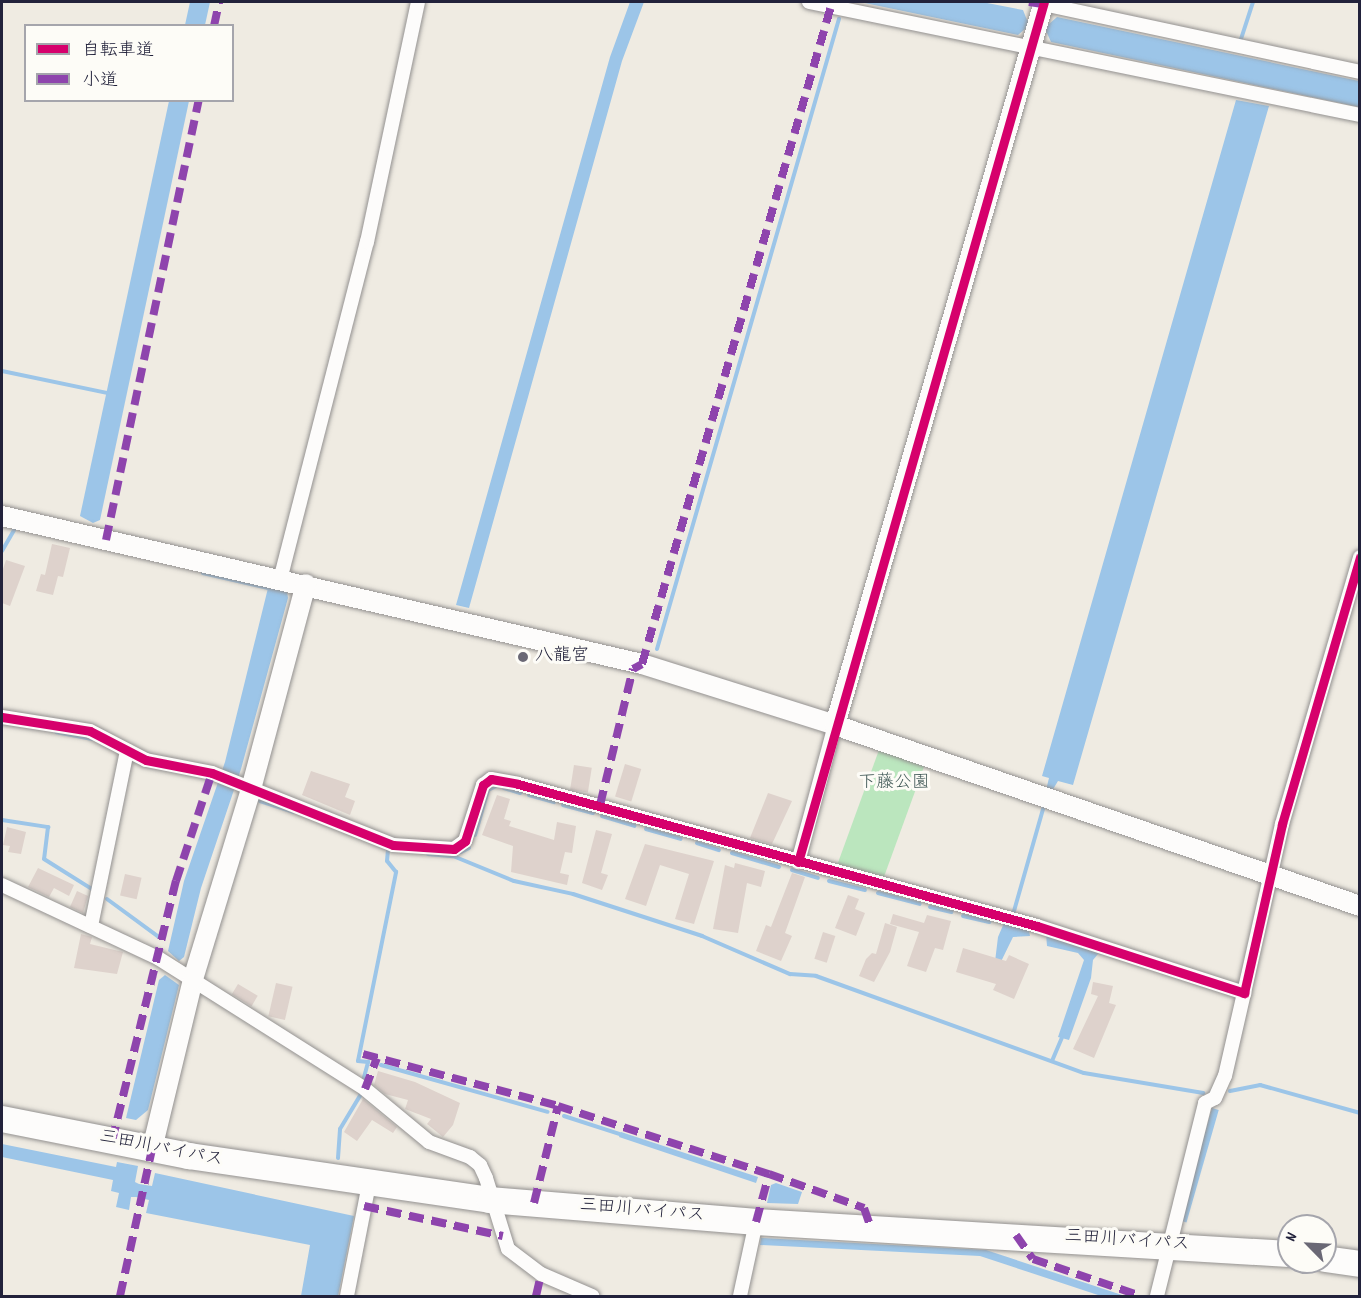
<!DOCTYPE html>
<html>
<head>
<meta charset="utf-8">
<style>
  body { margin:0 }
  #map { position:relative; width:1361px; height:1298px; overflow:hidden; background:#efebe2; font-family:Dekko,"Klee One",sans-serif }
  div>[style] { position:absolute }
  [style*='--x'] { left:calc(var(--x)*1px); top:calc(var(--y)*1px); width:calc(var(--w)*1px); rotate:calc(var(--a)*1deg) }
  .green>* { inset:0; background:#bbe6be; transform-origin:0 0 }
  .water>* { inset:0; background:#9cc5e8; transform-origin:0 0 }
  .stream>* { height:4px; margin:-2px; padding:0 2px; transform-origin:2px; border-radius:2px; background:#9cc5e8 }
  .building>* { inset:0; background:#ded2cc; transform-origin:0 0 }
  .roads { filter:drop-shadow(0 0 2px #939190) drop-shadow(0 0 2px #939190) }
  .street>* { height:14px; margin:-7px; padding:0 7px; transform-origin:7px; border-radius:7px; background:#fdfcfb }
  .secondary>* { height:20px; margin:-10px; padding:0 10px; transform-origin:10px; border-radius:10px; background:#fdfcfb }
  .highway>* { height:26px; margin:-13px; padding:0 13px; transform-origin:13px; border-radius:13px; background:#fdfcfb }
  .quiet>* { height:8px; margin-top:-4px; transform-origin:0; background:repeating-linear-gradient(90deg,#8e44ad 0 15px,transparent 0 23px) }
  .cycleway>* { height:9px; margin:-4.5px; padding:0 4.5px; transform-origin:4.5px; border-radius:4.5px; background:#d6006c }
  .dots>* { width:16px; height:16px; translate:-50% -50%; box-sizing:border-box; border:3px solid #fdfcf7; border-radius:50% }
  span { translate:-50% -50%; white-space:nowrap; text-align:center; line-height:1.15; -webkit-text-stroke:6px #fdfcf7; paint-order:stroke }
  .poi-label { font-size:18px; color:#22223b }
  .left { translate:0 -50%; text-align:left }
  .park-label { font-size:18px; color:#435b59 }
  .street-label { font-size:18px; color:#22223b }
  .frame { position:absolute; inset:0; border:3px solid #22223b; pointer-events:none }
  .legend { position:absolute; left:24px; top:24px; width:210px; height:78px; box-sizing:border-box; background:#fdfcf7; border:2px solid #a5a5ac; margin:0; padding:8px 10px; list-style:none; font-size:18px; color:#22223b }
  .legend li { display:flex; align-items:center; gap:12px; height:30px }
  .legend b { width:30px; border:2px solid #a5a5ac }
  .north { position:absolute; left:1277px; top:1214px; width:60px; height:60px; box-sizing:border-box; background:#fdfcf7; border:2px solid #a5a5ac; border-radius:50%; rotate:294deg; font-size:16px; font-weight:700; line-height:24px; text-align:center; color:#22223b }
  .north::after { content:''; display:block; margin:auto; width:21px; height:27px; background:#6a6875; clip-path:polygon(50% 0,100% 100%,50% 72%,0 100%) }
</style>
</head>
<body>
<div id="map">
  <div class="green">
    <div style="left:879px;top:750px;width:48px;height:125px;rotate:20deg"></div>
  </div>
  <div class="water">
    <div style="clip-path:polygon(190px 2px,210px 2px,205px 25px,185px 25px)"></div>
    <div style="clip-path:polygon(630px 2px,644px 2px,622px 61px,469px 608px,456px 605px,610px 57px)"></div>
    <div style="clip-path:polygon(860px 2px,982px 2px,1023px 10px,1027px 20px,1049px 24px,1057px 17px,1359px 81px,1359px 107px,1051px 42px,1047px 33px,1025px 29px,1018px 35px)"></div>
    <div style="clip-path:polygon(1236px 100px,1269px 106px,1073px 785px,1058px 781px,1052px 791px,1046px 790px,1049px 778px,1042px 776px)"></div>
    <div style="clip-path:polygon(169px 101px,189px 101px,100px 520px,93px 523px,80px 516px)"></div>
    <div style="clip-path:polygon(268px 588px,287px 591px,288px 598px,241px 769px,201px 888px,184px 957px,179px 961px,168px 951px,184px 881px,225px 762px)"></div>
    <div style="clip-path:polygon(1004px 923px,1029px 931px,1030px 936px,1013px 937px,993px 978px,998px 937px)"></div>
    <div style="clip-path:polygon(1046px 934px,1113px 956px,1098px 954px,1093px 960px,1091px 978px,1069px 1040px,1058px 1037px,1084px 960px,1078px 953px,1047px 946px)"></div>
    <div style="clip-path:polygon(165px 975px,179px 985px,148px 1110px,136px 1120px,126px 1118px,159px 980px)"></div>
    <div style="left:1212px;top:1108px;width:7px;height:117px;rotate:16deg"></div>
    <div style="clip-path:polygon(621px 1132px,758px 1177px,756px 1183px,619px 1137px)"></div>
    <div style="clip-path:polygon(2px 1144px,116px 1167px,117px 1162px,138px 1166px,135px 1182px,139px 1184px,152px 1186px,155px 1173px,354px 1216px,338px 1296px,301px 1296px,310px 1245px,146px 1213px,149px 1200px,136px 1197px,131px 1197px,129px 1210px,116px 1207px,119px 1193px,111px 1191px,113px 1180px,2px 1157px)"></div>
    <div style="clip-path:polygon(776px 1183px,802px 1192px,798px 1204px,767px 1203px,771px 1185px)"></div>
    <div style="clip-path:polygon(761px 1238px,986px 1250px,1125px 1296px,1101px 1296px,980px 1256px,760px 1245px)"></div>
  </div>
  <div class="stream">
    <div style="--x:1241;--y:39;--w:39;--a:-72"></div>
    <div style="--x:2;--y:371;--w:107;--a:11.8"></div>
    <div style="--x:2;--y:551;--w:28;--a:-60"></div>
    <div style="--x:203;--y:573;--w:67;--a:13"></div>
    <div style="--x:657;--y:649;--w:656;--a:-73.89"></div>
    <div style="--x:56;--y:732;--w:37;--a:11"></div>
    <div style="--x:504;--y:788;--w:17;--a:17"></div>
    <div style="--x:529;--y:795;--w:26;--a:16"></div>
    <div style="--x:260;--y:801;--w:35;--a:18"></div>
    <div style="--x:563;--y:805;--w:31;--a:15"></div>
    <div style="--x:602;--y:816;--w:34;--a:17"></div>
    <div style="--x:2;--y:820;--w:47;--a:8.7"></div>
    <div style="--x:48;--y:827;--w:32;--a:97"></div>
    <div style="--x:44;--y:859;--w:60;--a:32.1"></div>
    <div style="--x:646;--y:829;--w:36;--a:16"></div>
    <div style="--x:475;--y:835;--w:47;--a:-73.9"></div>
    <div style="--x:488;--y:790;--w:9;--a:-27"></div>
    <div style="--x:697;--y:843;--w:23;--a:18"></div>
    <div style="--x:461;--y:852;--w:9;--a:-27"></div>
    <div style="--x:732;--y:853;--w:49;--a:16.6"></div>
    <div style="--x:428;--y:854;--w:25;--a:5"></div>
    <div style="--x:453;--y:856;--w:66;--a:22.3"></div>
    <div style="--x:514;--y:881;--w:60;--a:12.4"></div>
    <div style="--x:573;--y:894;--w:136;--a:18"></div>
    <div style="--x:702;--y:936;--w:96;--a:23.4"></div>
    <div style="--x:790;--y:974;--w:26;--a:4"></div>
    <div style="--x:816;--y:976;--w:285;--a:19.9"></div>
    <div style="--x:1084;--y:1073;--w:121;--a:9.5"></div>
    <div style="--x:792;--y:870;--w:27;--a:17"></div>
    <div style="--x:829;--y:881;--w:37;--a:14"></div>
    <div style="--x:878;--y:893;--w:43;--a:14.7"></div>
    <div style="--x:107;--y:899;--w:64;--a:36.2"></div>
    <div style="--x:930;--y:907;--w:22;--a:13"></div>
    <div style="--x:1014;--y:911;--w:106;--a:-74.1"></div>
    <div style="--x:963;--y:916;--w:27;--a:13"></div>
    <div style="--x:1052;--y:1061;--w:25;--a:-67"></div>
    <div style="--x:381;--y:1065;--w:173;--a:15.7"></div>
    <div style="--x:363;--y:1081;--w:20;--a:-75"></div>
    <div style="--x:368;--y:1062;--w:10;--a:-174"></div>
    <div style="--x:358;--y:1061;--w:193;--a:-78.6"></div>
    <div style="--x:396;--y:872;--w:14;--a:-129"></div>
    <div style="--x:387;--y:861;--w:11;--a:-85"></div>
    <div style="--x:1230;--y:1091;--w:31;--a:-11"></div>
    <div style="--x:1260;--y:1085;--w:104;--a:15.6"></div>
    <div style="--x:564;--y:1116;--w:62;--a:17.9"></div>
    <div style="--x:338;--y:1158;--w:29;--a:-86"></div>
    <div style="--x:340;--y:1129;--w:41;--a:-59"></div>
  </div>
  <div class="building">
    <div style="clip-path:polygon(52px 544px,70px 548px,63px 577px,58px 576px,53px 595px,36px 591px,41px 574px,45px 575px)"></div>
    <div style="clip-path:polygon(6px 560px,25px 566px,10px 606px,2px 603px,2px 572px)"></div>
    <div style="left:625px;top:764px;width:17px;height:34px;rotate:17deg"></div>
    <div style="left:574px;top:765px;width:18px;height:25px;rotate:9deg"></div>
    <div style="clip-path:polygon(311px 771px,350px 784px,345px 797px,355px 801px,350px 815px,302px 795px)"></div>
    <div style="clip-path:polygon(768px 793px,792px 801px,772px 844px,750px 838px)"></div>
    <div style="clip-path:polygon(497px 795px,510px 799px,504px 819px,511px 821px,509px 826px,554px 840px,557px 822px,576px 826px,572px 853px,565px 852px,560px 873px,569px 875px,567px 885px,511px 872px,513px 846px,482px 835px)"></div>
    <div style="clip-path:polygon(7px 827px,26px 832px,21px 854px,8px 852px,10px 846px,3px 845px)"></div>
    <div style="clip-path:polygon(596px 830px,612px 834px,601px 873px,608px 875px,602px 890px,582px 883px)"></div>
    <div style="clip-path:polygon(645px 844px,714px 861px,694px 924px,675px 919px,689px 874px,660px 865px,646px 906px,625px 899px)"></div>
    <div style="clip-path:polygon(735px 863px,765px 871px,761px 887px,747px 883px,738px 933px,713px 929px,725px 865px,734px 868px)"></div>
    <div style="clip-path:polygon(38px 868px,74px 885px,69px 896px,54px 888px,49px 897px,28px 887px)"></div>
    <div style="clip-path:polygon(792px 873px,805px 877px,785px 933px,792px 936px,781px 961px,756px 951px,766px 925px,771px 927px)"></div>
    <div style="left:125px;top:874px;width:17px;height:22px;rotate:13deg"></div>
    <div style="clip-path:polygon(77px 891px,88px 896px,83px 913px,70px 907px)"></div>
    <div style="clip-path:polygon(848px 895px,859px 899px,855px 909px,865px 913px,856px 936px,835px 928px)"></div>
    <div style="clip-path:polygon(893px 914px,924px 923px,927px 915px,951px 921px,943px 950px,935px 948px,926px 972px,907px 966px,919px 932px,890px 924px)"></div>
    <div style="clip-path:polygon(885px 923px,897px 927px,890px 952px,874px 982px,859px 976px,866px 959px,872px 953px,876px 954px)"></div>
    <div style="left:823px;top:932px;width:13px;height:28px;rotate:18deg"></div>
    <div style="clip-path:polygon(81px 934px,92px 937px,90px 944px,123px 952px,117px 974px,74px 968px)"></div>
    <div style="clip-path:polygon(963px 948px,1006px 961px,1009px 955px,1029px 964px,1014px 999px,993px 990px,996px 984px,956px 972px)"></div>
    <div style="clip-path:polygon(1093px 982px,1113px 986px,1109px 1003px,1116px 1005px,1094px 1058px,1073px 1049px,1098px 996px,1091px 994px)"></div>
    <div style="left:276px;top:983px;width:17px;height:34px;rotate:13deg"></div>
    <div style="left:238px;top:984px;width:23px;height:12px;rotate:31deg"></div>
    <div style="clip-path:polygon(378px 1071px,415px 1082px,460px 1103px,453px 1125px,443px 1137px,427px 1124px,431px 1119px,405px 1109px,408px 1100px,385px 1094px,374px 1085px)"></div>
    <div style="clip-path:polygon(363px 1099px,397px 1127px,393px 1133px,372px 1120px,357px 1141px,344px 1132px)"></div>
  </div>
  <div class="roads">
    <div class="street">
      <div style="--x:809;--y:2;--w:562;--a:11.59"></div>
      <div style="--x:1043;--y:4;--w:324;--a:12.1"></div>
      <div style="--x:280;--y:580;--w:349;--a:-75.6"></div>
      <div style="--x:367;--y:242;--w:245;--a:-78"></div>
      <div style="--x:2;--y:717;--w:89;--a:9"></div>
      <div style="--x:90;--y:731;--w:63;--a:27.4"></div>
      <div style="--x:146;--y:760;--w:67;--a:11.1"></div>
      <div style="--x:212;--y:773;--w:195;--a:21.7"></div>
      <div style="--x:393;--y:845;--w:61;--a:3.8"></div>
      <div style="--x:454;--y:849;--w:14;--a:-36"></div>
      <div style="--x:465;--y:841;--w:59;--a:-72.2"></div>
      <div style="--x:483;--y:785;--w:10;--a:-37"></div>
      <div style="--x:491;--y:779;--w:27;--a:10"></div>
      <div style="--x:518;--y:784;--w:538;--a:15.3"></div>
      <div style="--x:1037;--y:926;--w:218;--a:17.9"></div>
      <div style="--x:1244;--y:993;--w:173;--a:-77.3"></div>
      <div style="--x:1282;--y:824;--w:278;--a:-73.7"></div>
      <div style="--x:798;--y:862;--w:142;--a:-74.9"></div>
      <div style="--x:2;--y:885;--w:172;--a:25.1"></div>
      <div style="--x:158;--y:958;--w:245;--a:32.3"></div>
      <div style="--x:365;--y:1089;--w:83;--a:39.6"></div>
      <div style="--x:429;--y:1142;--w:44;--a:20.1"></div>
      <div style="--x:470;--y:1157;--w:13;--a:39"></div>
      <div style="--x:480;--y:1165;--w:14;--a:65"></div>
      <div style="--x:486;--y:1178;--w:74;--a:72.8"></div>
      <div style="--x:508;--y:1249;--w:41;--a:37.1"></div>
      <div style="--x:541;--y:1274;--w:56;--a:23.3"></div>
      <div style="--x:91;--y:926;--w:179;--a:-78.4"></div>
      <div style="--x:347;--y:1296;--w:114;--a:-78.9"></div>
      <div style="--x:740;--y:1296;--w:76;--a:-77.8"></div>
      <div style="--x:1157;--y:1296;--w:199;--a:-76"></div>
      <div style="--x:1205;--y:1103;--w:11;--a:-27"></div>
      <div style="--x:1215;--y:1098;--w:24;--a:-66"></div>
      <div style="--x:1225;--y:1076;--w:85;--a:-77.1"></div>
    </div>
    <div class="secondary">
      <div style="--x:2;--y:516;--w:657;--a:13.02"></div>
      <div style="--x:642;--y:664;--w:202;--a:17.5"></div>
      <div style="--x:835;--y:725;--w:555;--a:19.02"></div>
      <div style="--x:835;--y:725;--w:753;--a:-73.88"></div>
      <div style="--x:152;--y:1149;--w:175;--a:-76.4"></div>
      <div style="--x:193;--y:979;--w:199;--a:-73"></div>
      <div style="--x:251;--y:789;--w:212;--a:-75"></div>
    </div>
    <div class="highway">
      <div style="--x:2;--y:1119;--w:191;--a:11.2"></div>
      <div style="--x:189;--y:1156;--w:304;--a:8.3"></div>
      <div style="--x:490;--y:1200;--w:267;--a:4.7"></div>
      <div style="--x:756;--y:1222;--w:534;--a:3.44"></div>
      <div style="--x:1325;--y:1259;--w:35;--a:8"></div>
    </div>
  </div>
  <div class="quiet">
    <div style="--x:1029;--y:2;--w:14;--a:8"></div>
    <div style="--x:214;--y:26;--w:25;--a:-78"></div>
    <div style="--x:106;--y:540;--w:450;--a:-78.1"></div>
    <div style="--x:600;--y:805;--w:140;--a:-76.4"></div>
    <div style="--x:633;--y:669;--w:10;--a:-29"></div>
    <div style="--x:642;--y:664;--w:685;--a:-73.97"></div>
    <div style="--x:363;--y:1054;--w:202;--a:14.9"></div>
    <div style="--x:558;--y:1106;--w:222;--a:17.9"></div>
    <div style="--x:769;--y:1174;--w:101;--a:19.7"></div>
    <div style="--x:864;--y:1208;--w:21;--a:71"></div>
    <div style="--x:365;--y:1089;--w:33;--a:-69"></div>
    <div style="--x:112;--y:1141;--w:268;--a:-76.2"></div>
    <div style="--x:176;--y:881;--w:114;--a:-71.6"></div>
    <div style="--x:534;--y:1203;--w:100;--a:-76.1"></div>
    <div style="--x:364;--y:1206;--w:142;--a:12.2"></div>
    <div style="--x:756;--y:1222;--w:50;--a:-74.8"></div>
    <div style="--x:1016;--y:1235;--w:29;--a:55"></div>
    <div style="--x:1033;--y:1259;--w:114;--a:18.9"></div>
    <div style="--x:120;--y:1296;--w:150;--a:-77.7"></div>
    <div style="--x:536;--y:1296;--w:23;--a:-77"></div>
  </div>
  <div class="cycleway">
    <div style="--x:2;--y:717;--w:89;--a:9"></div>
    <div style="--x:90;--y:731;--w:63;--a:27.4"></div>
    <div style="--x:146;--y:760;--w:67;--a:11.1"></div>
    <div style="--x:212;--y:773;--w:195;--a:21.7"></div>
    <div style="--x:393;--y:845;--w:61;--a:3.8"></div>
    <div style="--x:454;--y:849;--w:14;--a:-36"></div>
    <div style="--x:465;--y:841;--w:59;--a:-72.2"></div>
    <div style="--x:483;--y:785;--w:10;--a:-37"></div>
    <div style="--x:491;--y:779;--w:27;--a:10"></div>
    <div style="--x:518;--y:784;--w:538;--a:15.3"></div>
    <div style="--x:1037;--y:926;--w:218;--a:17.9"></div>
    <div style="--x:1244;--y:993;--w:173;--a:-77.3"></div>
    <div style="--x:1282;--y:824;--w:278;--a:-73.7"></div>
    <div style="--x:798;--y:862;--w:894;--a:-74.04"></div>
  </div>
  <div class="dots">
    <div style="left:523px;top:657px;background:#6a6875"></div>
  </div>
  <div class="poi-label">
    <span class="left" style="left:535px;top:657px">八龍宮</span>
  </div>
  <div class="park-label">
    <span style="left:894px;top:784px">下藤公園</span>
  </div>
  <div class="street-label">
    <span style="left:161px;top:1150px;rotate:11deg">三田川バイパス</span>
    <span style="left:642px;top:1212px;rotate:5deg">三田川バイパス</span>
    <span style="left:1127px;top:1242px;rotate:4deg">三田川バイパス</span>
  </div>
  <div class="frame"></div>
  <ul class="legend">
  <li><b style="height:8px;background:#d6006c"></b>自転車道</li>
  <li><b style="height:8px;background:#8e44ad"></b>小道</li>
  </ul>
  <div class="north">N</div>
</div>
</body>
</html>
